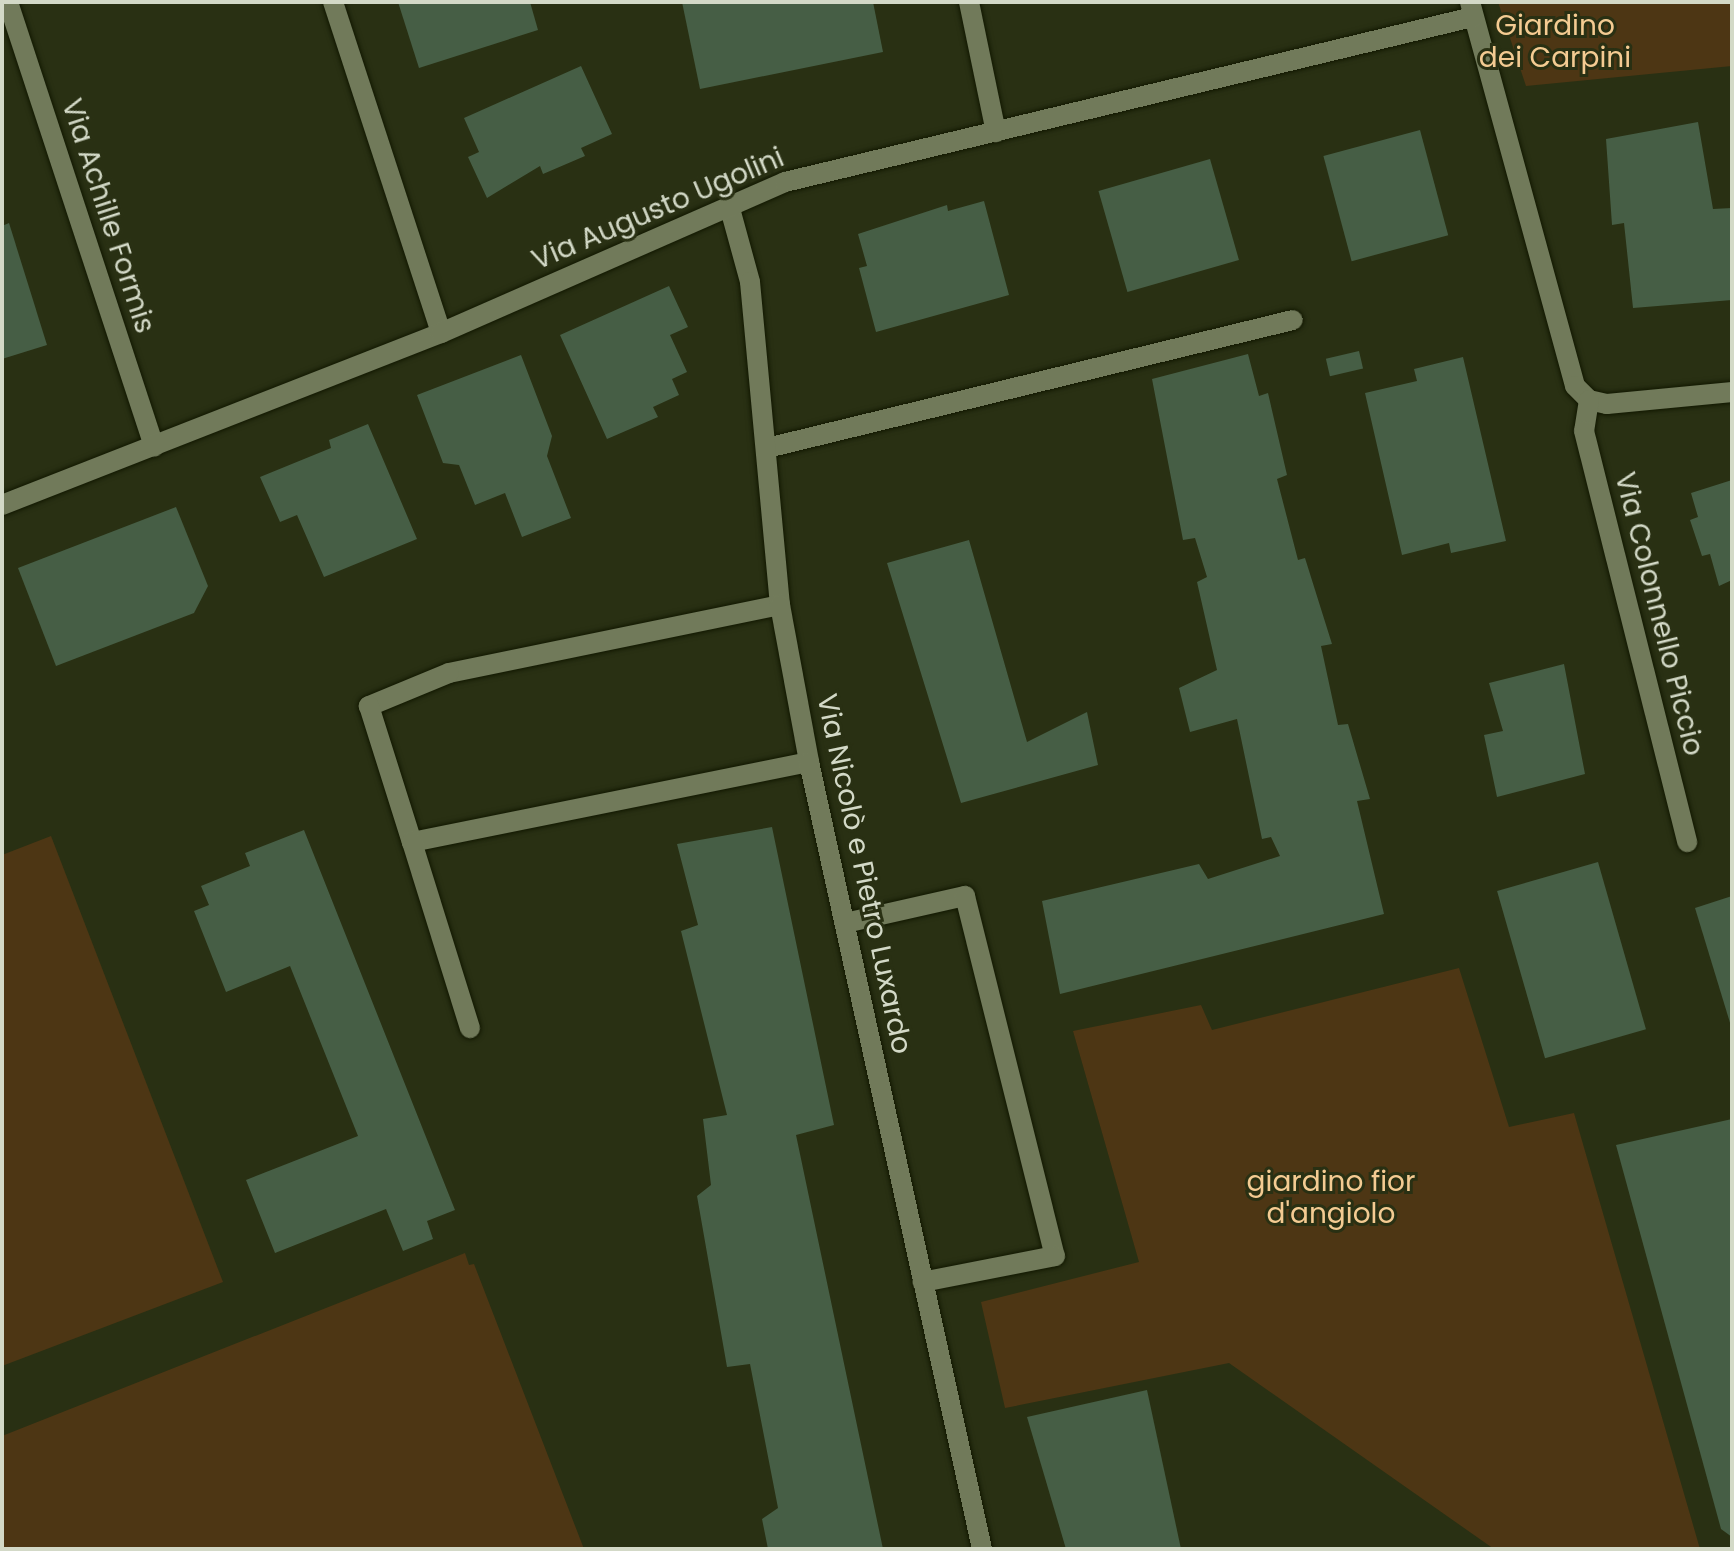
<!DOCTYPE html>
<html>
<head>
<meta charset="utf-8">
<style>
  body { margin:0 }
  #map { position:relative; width:1734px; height:1551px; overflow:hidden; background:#293013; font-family:Poppins,sans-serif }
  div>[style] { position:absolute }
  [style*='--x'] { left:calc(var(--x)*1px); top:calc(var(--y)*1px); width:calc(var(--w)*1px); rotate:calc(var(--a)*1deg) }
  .green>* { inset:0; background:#4d3614 }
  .building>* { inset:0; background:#465e45; transform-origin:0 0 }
  .roads { filter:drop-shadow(0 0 2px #121800) drop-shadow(0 0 2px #121800) }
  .lane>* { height:20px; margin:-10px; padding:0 10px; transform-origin:10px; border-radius:10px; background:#717a5a }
  .street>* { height:20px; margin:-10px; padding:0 10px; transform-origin:10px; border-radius:10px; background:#717a5a }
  span { translate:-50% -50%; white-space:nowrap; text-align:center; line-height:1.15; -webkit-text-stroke:6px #293013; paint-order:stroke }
  .park-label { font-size:28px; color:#f4cb92 }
  .street-label { font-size:28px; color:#d3d9c7 }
  .frame { position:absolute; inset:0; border:4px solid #d3d9c7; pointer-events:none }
</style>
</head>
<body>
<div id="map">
  <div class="green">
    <div style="clip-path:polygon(1498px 2px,1732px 2px,1732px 66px,1526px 86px)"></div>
    <div style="clip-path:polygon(51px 836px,223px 1282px,2px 1366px,2px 855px)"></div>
    <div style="clip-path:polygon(1459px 968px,1509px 1127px,1574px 1113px,1700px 1549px,1494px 1549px,1229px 1363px,1005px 1408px,981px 1302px,1139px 1262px,1073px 1031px,1201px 1005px,1212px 1030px)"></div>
    <div style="clip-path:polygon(465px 1253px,469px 1265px,474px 1264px,584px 1549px,2px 1549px,2px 1436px)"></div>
  </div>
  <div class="building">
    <div style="clip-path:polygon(398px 2px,530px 2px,538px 30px,419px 68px)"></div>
    <div style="clip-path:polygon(682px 2px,873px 2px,883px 52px,700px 89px)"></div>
    <div style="clip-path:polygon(581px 66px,612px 134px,581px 148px,585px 156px,543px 174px,540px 166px,487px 198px,468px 157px,479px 152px,464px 118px)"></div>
    <div style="clip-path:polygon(1698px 122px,1713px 209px,1732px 208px,1732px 300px,1633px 308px,1624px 223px,1612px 225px,1606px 139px)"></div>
    <div style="left:1420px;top:130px;width:109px;height:100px;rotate:75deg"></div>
    <div style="left:1210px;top:159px;width:105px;height:116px;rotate:74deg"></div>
    <div style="clip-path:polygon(984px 201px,1009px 295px,876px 332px,859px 268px,867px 266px,858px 234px,947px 205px,948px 211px)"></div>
    <div style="clip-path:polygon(9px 223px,47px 345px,2px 359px,2px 226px)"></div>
    <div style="clip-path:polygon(669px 286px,688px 327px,670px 335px,687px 372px,672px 379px,679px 395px,653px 407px,658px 417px,607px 439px,560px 335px)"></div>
    <div style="left:1359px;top:351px;width:18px;height:34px;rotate:77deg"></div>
    <div style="clip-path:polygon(1248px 354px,1259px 396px,1268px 393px,1287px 475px,1277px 479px,1298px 560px,1305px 558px,1332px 644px,1321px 646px,1338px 725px,1348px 724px,1370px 799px,1357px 801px,1384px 914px,1060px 994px,1042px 901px,1199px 864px,1208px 879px,1280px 856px,1271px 837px,1262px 839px,1237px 719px,1190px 732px,1179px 688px,1217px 670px,1197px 582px,1207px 577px,1195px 538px,1183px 540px,1152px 379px)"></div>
    <div style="clip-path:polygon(521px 355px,552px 436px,547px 456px,571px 518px,522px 537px,505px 493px,475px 505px,459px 465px,443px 463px,417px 395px)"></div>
    <div style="clip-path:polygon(1463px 357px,1506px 541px,1451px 553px,1449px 543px,1402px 555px,1365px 393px,1417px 381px,1414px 369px)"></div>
    <div style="clip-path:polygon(368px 424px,417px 539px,324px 577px,297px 515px,280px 522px,260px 477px,331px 448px,329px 440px)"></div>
    <div style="clip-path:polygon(1732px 480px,1732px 580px,1719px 586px,1710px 554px,1702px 556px,1690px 520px,1698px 517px,1691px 493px)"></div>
    <div style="clip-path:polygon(176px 507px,208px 586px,194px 613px,56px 666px,18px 568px)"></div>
    <div style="clip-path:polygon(969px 540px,1027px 742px,1087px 712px,1098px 765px,961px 803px,887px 563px)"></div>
    <div style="clip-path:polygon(1564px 664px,1585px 774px,1497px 797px,1484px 735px,1503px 731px,1489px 683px)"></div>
    <div style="clip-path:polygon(772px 827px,834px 1125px,796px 1135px,883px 1549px,768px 1549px,762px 1519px,778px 1508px,750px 1364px,727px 1367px,697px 1196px,711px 1185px,703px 1119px,727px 1115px,681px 931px,698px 925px,677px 844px)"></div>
    <div style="clip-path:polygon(304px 830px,455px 1210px,427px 1221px,433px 1239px,403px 1251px,386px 1209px,275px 1253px,246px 1180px,358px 1136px,290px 966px,226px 992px,194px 911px,209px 905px,201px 886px,250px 866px,245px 853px)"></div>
    <div style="left:1598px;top:862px;width:174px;height:105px;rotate:74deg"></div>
    <div style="clip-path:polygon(1732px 896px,1732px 1026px,1731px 1026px,1695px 908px)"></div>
    <div style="clip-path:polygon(1732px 1119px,1732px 1537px,1721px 1529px,1616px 1145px)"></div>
    <div style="clip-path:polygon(1147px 1390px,1181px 1549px,1066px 1549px,1027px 1417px)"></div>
  </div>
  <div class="roads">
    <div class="lane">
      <div style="--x:767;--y:448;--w:541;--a:-13.68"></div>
      <div style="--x:780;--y:605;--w:338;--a:168.4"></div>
      <div style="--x:449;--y:673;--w:87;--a:157.6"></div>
      <div style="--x:369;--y:706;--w:143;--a:72.5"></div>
      <div style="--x:412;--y:842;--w:405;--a:-11.4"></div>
      <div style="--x:412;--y:842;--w:195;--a:72.7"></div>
      <div style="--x:845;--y:923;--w:123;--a:-12.7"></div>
      <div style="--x:965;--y:896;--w:371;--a:76"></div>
      <div style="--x:1055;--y:1256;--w:135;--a:168.9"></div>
    </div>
    <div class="street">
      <div style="--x:8;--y:2;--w:468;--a:71.8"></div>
      <div style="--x:333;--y:2;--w:348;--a:71.9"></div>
      <div style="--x:969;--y:2;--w:133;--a:78.3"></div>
      <div style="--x:1470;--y:2;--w:398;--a:74.7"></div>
      <div style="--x:1575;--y:386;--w:20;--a:45"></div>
      <div style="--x:1589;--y:400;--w:18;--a:13"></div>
      <div style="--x:1607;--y:404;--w:126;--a:-5.5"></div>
      <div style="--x:729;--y:205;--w:80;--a:74.7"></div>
      <div style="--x:750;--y:282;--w:324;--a:84.7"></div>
      <div style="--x:780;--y:605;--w:160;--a:79.5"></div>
      <div style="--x:809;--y:762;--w:806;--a:77.6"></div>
      <div style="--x:1589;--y:400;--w:31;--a:99"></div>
      <div style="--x:1584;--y:431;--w:424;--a:75.9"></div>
      <div style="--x:2;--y:505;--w:471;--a:-21.4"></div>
      <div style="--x:441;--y:333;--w:376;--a:-23.7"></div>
      <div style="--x:785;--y:182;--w:708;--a:-13.49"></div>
    </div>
  </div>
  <div class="park-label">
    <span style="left:1555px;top:42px">Giardino<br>dei Carpini</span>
    <span style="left:1331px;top:1198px">giardino fior<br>d'angiolo</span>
  </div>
  <div class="street-label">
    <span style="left:658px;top:209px;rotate:-23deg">Via Augusto Ugolini</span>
    <span style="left:108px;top:216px;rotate:72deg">Via Achille Formis</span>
    <span style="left:1659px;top:614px;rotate:76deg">Via Colonnello Piccio</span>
    <span style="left:864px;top:874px;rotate:78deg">Via Nicolò e Pietro Luxardo</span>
  </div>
  <div class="frame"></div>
</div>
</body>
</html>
